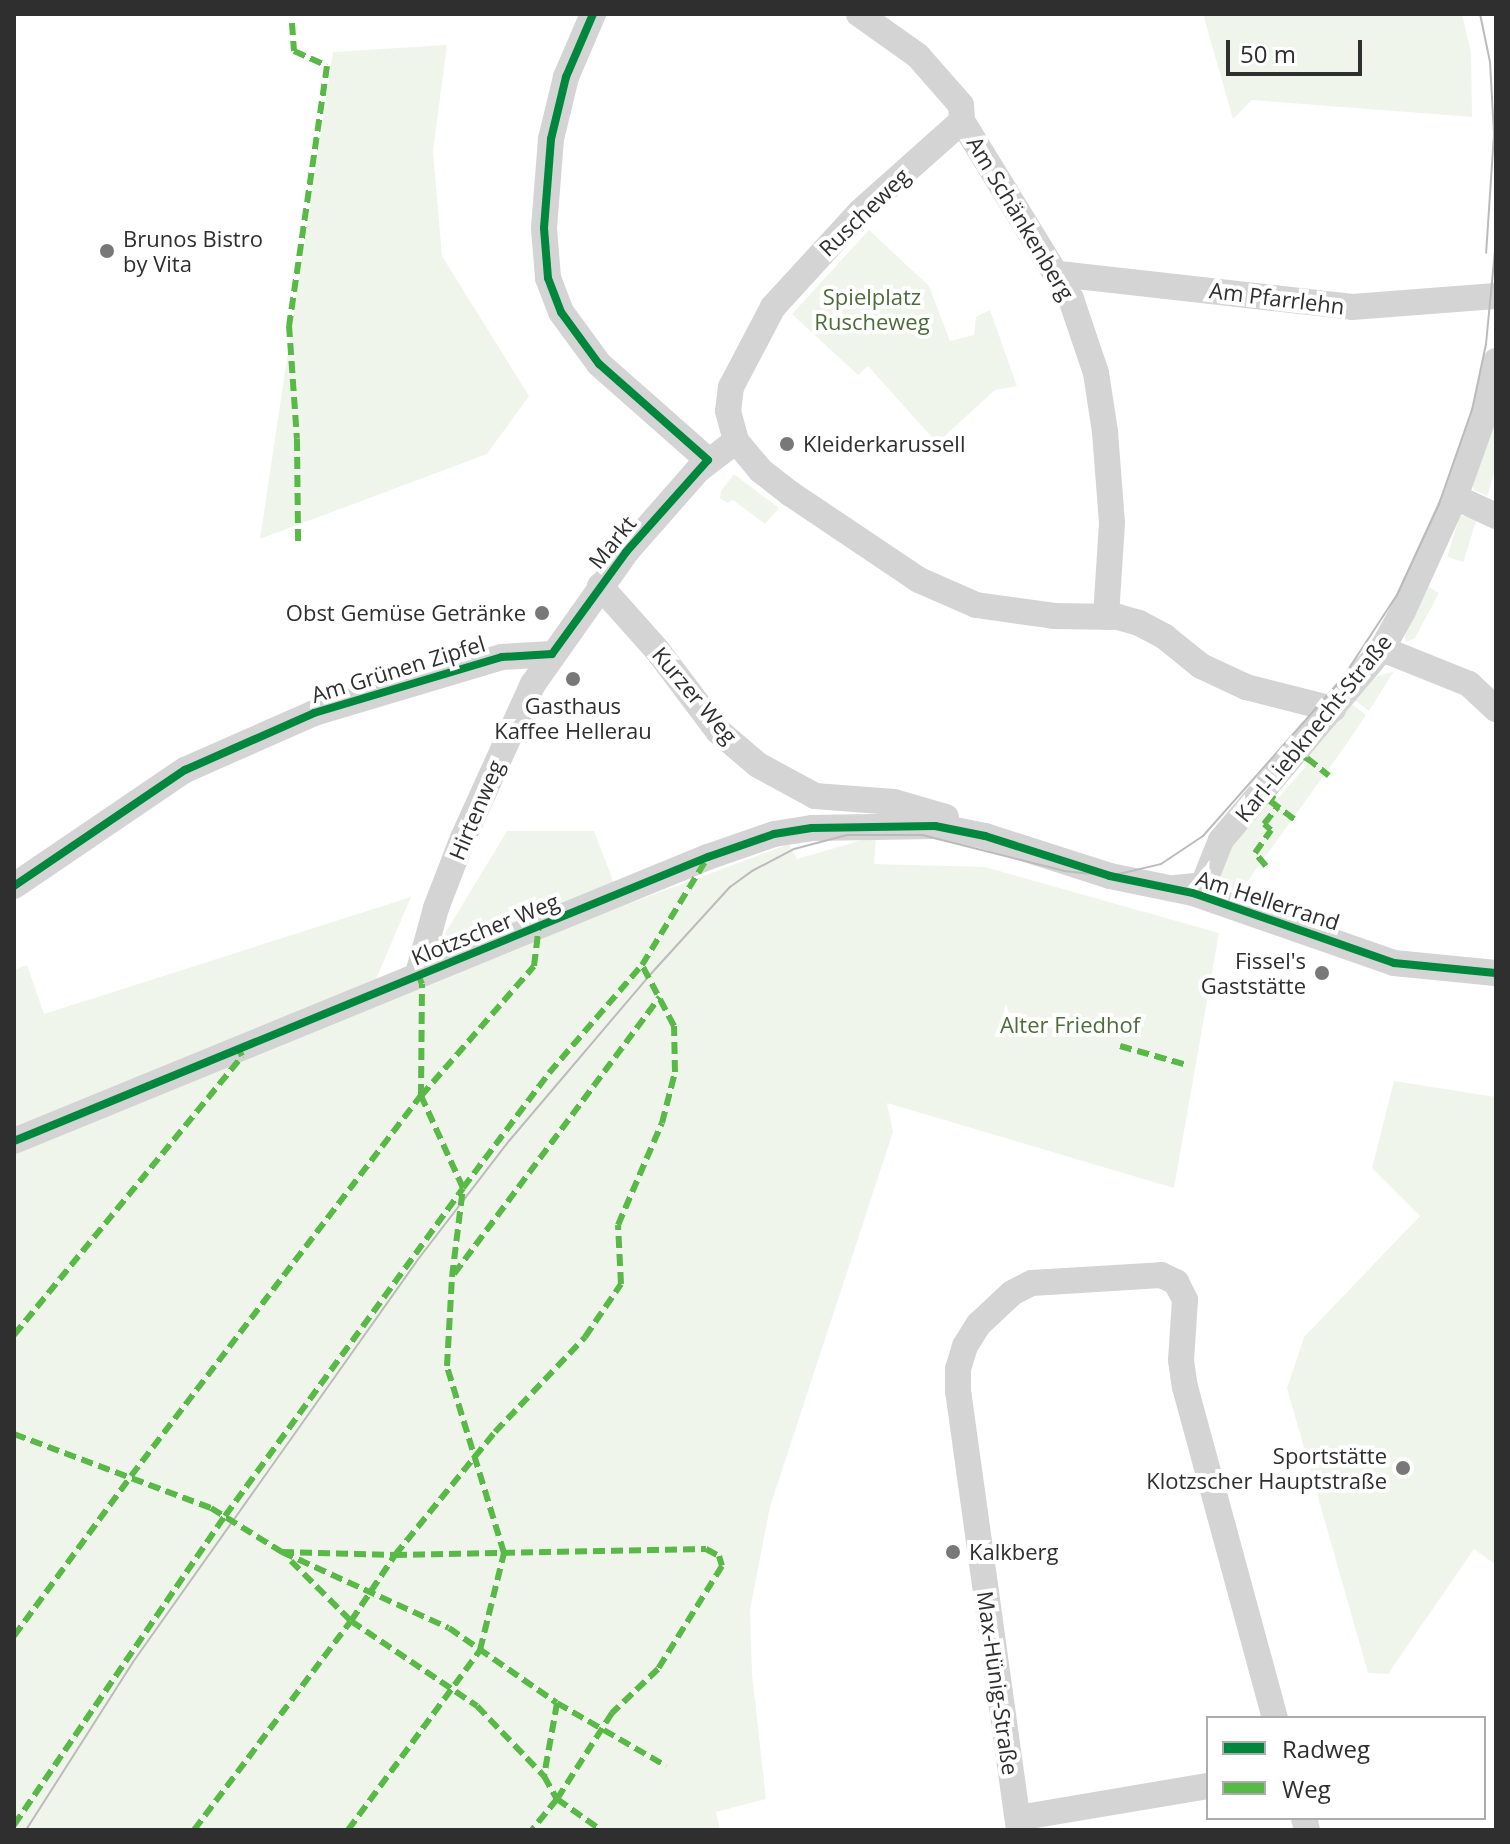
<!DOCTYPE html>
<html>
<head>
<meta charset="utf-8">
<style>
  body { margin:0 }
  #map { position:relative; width:1510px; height:1844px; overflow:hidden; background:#fff; font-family:"Open Sans",sans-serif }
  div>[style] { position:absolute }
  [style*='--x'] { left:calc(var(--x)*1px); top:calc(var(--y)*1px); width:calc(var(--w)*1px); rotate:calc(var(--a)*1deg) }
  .green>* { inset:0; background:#f0f5ec; transform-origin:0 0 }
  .minor>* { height:26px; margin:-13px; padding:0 13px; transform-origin:13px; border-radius:13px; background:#d4d4d4 }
  .tram>* { height:2px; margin:-1px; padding:0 1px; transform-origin:1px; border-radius:1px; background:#bbb }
  .quiet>* { height:6px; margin-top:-3px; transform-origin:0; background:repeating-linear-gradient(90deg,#58b947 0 12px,transparent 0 18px) }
  .cycleway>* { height:8px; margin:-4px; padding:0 4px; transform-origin:4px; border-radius:4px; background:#00873e }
  .dots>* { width:22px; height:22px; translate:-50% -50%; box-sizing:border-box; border:4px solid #fff; border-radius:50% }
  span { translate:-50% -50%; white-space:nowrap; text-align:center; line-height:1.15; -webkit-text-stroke:8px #fff; paint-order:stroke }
  .street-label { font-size:22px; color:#2f2f2f }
  .poi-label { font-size:22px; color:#2f2f2f }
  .left { translate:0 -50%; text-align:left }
  .right { translate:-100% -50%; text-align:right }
  .park-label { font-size:22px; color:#4d6c3b }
  .frame { position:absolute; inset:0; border:16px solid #2f2f2f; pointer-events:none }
  .legend { position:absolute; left:1206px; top:1716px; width:280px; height:104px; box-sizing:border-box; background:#fff; border:2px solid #acacac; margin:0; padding:10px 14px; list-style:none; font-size:24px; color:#2f2f2f }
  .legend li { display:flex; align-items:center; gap:16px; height:40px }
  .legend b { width:40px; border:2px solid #acacac }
  .scale { position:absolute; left:1226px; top:40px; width:136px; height:36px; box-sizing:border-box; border:4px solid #2f2f2f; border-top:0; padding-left:10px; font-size:24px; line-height:28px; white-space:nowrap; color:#2f2f2f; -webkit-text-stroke:6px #fff; paint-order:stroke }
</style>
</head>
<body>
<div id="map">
  <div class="green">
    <div style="clip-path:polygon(1203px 14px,1462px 14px,1471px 52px,1472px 117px,1252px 100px,1233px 119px)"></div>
    <div style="clip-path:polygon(447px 45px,433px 151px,442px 256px,529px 396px,487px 454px,260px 539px,333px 52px)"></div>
    <div style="clip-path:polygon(869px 230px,929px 286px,950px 341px,974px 335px,976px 317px,990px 310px,1017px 386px,995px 390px,937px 443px,868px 366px,858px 375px,792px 314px)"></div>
    <div style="clip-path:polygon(1496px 400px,1496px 468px,1487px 496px,1474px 490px,1471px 481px)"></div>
    <div style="clip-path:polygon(734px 474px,779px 508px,765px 524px,733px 500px,727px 503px,720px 498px,721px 491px)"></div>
    <div style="left:1460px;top:515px;width:17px;height:44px;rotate:17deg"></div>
    <div style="clip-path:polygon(1426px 585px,1439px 593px,1415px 638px,1406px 642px,1404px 632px)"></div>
    <div style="clip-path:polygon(1394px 671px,1369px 711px,1353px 699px,1373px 678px)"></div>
    <div style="clip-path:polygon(1349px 702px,1366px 715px,1343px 749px,1239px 893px,1218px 886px,1218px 873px,1227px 851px,1272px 793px,1278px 798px,1308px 764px,1302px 758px)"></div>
    <div style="clip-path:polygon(507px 831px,594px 831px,617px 891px,424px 968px)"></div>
    <div style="clip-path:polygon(876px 836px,874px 864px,985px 867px,1219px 933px,1174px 1188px,887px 1103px,893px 1132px,770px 1507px,750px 1610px,752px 1674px,766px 1799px,716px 1812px,720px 1830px,14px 1830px,14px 970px,27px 965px,44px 1014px,411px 897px,374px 984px,545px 935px,789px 844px,797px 859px)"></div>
    <div style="clip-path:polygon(1394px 1081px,1496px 1097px,1496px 1565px,1474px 1549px,1388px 1674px,1368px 1673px,1287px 1388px,1304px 1337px,1420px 1216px,1372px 1168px)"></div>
  </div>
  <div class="minor">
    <div style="--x:593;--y:14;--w:69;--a:113.2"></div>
    <div style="--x:566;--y:77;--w:64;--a:103.6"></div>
    <div style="--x:551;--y:139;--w:89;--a:94.5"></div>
    <div style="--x:544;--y:228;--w:50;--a:85.4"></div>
    <div style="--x:548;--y:278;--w:36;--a:69"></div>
    <div style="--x:561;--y:312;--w:64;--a:53.8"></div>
    <div style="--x:599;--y:364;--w:145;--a:41.4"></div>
    <div style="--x:859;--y:14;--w:72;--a:35.4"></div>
    <div style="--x:918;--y:56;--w:65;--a:48.7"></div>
    <div style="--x:961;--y:105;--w:16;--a:86"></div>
    <div style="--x:962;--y:121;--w:209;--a:58.5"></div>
    <div style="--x:1071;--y:299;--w:78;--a:71.3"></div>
    <div style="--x:1096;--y:373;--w:60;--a:81.3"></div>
    <div style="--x:1105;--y:432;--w:91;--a:85.6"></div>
    <div style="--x:1112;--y:523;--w:94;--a:93.7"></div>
    <div style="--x:962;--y:121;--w:137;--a:138.3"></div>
    <div style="--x:860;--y:212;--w:129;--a:132.5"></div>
    <div style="--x:773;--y:307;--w:90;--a:117.7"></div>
    <div style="--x:731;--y:387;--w:24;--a:97"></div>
    <div style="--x:728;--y:411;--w:31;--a:75"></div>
    <div style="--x:736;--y:441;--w:38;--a:50"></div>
    <div style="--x:760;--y:470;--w:39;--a:38"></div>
    <div style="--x:791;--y:494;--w:154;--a:33.9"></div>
    <div style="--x:919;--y:580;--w:62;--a:23.7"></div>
    <div style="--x:976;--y:605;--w:79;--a:8"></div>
    <div style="--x:1054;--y:616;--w:64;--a:0.9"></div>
    <div style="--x:1118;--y:617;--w:22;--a:16"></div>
    <div style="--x:1139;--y:623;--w:30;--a:28"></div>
    <div style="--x:1165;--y:637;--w:46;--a:38.9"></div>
    <div style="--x:1201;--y:666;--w:50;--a:25"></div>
    <div style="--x:1246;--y:687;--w:90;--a:14.2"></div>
    <div style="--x:1059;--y:274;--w:295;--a:6.4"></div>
    <div style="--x:1352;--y:307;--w:144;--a:-4.4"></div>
    <div style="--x:1455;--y:497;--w:45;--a:24.9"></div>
    <div style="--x:600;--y:586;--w:86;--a:48.3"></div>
    <div style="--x:657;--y:650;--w:101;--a:53"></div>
    <div style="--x:718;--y:731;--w:52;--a:40.4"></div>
    <div style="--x:758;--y:765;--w:65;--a:28.5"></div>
    <div style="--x:815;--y:796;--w:79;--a:4.3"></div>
    <div style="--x:894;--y:802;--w:54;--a:16.1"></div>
    <div style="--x:1382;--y:649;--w:94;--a:21.9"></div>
    <div style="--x:1469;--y:684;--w:37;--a:43"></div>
    <div style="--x:14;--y:886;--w:207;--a:-34.2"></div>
    <div style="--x:185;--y:770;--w:141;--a:-23.8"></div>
    <div style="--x:314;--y:713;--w:196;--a:-16.6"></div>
    <div style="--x:502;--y:657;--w:50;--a:-3.4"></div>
    <div style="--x:1175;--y:888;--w:28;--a:-6"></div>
    <div style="--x:1203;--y:885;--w:48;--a:-68.2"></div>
    <div style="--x:1221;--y:840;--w:250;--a:-49.9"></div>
    <div style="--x:1382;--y:649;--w:43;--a:-61.1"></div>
    <div style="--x:1403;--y:611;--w:125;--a:-65.5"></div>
    <div style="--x:1455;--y:497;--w:89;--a:-70.3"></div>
    <div style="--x:1485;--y:413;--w:53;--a:-78.1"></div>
    <div style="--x:418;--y:974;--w:68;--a:-74.7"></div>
    <div style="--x:436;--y:908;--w:75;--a:-68.9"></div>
    <div style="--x:463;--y:838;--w:169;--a:-65.6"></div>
    <div style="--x:533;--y:684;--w:161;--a:-54.8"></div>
    <div style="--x:626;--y:552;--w:109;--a:-48.7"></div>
    <div style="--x:698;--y:470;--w:48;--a:-37.3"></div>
    <div style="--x:14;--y:1141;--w:750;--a:-22.26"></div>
    <div style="--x:708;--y:857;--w:70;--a:-19.2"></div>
    <div style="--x:774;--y:834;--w:38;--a:-9"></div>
    <div style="--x:812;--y:828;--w:123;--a:-0.9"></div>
    <div style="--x:935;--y:826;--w:51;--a:11.3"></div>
    <div style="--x:985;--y:836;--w:131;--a:17.7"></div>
    <div style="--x:1110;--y:876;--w:85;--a:11.6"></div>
    <div style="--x:1193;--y:893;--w:213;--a:19.2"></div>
    <div style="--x:1394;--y:963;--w:102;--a:5.6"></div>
    <div style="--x:1018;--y:1818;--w:193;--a:-9.6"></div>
    <div style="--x:1304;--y:1818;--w:12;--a:76"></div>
    <div style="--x:1019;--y:1830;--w:442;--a:-97.9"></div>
    <div style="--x:958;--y:1392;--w:23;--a:-90"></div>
    <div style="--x:958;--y:1369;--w:24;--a:-73"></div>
    <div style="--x:965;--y:1346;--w:26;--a:-58"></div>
    <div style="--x:979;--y:1324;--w:45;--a:-43.2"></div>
    <div style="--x:1012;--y:1293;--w:22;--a:-27"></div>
    <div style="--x:1032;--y:1283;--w:129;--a:-3.5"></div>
    <div style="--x:1161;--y:1275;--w:17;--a:25"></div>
    <div style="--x:1176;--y:1282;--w:20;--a:63"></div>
    <div style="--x:1185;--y:1300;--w:60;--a:93.8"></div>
    <div style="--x:1181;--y:1360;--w:27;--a:82"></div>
    <div style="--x:1185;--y:1387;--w:343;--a:74.8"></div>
  </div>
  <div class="tram">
    <div style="--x:1480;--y:14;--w:49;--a:78.2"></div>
    <div style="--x:1490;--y:62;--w:72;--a:86.8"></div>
    <div style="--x:1494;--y:134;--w:119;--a:93.8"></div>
    <div style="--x:26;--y:1830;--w:199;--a:-57.5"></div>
    <div style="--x:133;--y:1662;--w:490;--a:-54.7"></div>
    <div style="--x:416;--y:1262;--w:153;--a:-52.5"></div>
    <div style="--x:509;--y:1141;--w:215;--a:-49.7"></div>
    <div style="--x:648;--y:977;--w:122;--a:-47.7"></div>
    <div style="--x:730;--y:887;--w:27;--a:-36"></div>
    <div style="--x:752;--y:871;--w:47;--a:-27.6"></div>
    <div style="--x:794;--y:849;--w:55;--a:-14.8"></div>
    <div style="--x:847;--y:835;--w:75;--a:0"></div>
    <div style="--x:922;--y:835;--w:146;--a:14.2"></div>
    <div style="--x:1064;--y:871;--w:46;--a:6.2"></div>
    <div style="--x:1110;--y:876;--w:52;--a:-13.2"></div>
    <div style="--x:1161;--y:864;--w:50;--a:-33.7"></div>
    <div style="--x:1203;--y:836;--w:210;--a:-48.5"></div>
    <div style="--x:1342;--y:679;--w:100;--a:-56.8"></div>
    <div style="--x:1397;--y:595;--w:100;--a:-65.2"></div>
    <div style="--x:1439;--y:504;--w:100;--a:-70.7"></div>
    <div style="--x:1472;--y:410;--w:67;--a:-78"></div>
    <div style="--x:1486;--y:344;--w:104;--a:-84.5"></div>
  </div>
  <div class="quiet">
    <div style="--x:292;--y:23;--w:28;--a:86"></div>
    <div style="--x:294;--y:51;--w:36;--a:24"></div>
    <div style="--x:327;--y:66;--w:262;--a:98.3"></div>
    <div style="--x:289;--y:325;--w:114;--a:86"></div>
    <div style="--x:297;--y:439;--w:104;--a:89.4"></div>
    <div style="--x:1305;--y:761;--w:4;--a:-56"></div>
    <div style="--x:1307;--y:758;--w:28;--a:39"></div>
    <div style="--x:1274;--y:795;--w:7;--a:124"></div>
    <div style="--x:1270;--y:801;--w:31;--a:37"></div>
    <div style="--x:1266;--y:866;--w:17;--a:-130"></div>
    <div style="--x:1255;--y:853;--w:28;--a:-55"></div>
    <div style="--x:1271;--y:830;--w:9;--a:-139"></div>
    <div style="--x:1264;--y:824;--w:22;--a:-51"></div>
    <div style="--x:1120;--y:1046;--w:70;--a:15.8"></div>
    <div style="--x:454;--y:1274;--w:345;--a:-53.4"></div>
    <div style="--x:14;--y:1335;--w:360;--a:-50.7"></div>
    <div style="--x:242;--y:1056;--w:7;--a:-117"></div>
    <div style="--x:14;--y:1434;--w:210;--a:20.6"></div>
    <div style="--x:211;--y:1508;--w:84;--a:31.8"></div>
    <div style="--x:282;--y:1552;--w:183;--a:24.5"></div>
    <div style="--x:449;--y:1628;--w:131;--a:34.8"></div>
    <div style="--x:557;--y:1703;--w:74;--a:100.1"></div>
    <div style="--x:282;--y:1552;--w:113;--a:1.5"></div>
    <div style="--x:395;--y:1555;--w:311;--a:-1.1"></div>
    <div style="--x:706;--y:1549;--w:15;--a:28"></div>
    <div style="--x:719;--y:1556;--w:10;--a:73"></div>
    <div style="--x:722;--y:1566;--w:121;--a:121.9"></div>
    <div style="--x:658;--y:1669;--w:64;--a:136.3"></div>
    <div style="--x:612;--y:1713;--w:102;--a:122.6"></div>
    <div style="--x:557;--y:1799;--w:40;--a:129"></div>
    <div style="--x:291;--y:1561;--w:85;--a:45"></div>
    <div style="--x:351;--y:1621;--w:152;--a:34"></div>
    <div style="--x:477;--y:1706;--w:97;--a:46.3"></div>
    <div style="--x:544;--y:1776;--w:26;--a:61"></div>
    <div style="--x:557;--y:1799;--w:54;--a:35.2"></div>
    <div style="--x:14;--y:1636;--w:198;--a:-53.8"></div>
    <div style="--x:131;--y:1476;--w:478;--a:-52.7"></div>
    <div style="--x:421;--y:1096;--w:172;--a:-49"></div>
    <div style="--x:534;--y:966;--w:39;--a:-83"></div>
    <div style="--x:557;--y:1703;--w:126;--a:30"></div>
    <div style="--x:14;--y:1825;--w:374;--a:-55.7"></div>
    <div style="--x:225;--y:1516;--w:405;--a:-54"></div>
    <div style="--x:463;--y:1188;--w:144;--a:-53.2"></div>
    <div style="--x:549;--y:1073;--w:143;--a:-49.3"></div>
    <div style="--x:642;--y:965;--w:123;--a:-58.6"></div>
    <div style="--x:194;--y:1830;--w:261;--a:-53.1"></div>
    <div style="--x:351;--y:1621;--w:79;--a:-56.3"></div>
    <div style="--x:395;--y:1555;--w:159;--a:-50.9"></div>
    <div style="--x:495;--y:1432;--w:131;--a:-46.5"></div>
    <div style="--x:585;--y:1337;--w:64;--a:-55.8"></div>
    <div style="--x:621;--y:1284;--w:59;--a:-92.9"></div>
    <div style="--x:618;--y:1225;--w:111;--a:-66.7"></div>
    <div style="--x:662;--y:1123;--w:53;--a:-75.7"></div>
    <div style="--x:675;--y:1072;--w:46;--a:-91.2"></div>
    <div style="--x:674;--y:1026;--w:69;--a:-117.7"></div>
    <div style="--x:348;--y:1830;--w:223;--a:-53.7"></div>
    <div style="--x:480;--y:1650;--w:100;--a:-76.1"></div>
    <div style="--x:504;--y:1553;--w:195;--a:-107"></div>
    <div style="--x:447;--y:1366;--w:89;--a:-86.8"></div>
    <div style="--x:452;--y:1277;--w:90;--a:-83"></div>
    <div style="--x:463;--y:1188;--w:101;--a:-114.5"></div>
    <div style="--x:421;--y:1096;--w:112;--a:-89.5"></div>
    <div style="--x:422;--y:984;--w:11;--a:-112"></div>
  </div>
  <div class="cycleway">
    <div style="--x:14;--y:886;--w:207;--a:-34.2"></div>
    <div style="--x:185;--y:770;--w:141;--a:-23.8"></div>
    <div style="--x:314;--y:713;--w:196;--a:-16.6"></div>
    <div style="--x:502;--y:657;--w:50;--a:-3.4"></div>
    <div style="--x:552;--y:654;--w:126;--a:-54"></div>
    <div style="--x:626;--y:552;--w:123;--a:-48.3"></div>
    <div style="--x:708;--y:460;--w:145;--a:-138.6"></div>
    <div style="--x:599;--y:364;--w:64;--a:-126.2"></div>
    <div style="--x:561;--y:312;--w:36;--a:-111"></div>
    <div style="--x:548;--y:278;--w:50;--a:-94.6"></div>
    <div style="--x:544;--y:228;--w:89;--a:-85.5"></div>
    <div style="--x:551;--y:139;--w:64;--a:-76.4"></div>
    <div style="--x:566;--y:77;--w:69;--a:-66.8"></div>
    <div style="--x:14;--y:1141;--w:750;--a:-22.26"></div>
    <div style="--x:708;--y:857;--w:70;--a:-19.2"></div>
    <div style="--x:774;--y:834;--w:38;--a:-9"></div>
    <div style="--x:812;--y:828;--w:123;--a:-0.9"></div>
    <div style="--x:935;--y:826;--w:51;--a:11.3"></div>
    <div style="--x:985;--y:836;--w:131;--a:17.7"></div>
    <div style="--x:1110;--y:876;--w:85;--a:11.6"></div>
    <div style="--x:1193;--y:893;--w:213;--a:19.2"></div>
    <div style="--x:1394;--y:963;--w:102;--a:5.6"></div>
  </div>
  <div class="dots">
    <div style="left:107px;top:251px;background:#787878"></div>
    <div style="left:787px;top:444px;background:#787878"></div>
    <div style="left:542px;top:613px;background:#787878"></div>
    <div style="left:573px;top:679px;background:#787878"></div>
    <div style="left:1322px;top:973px;background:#787878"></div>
    <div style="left:1403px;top:1468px;background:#787878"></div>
    <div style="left:953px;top:1552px;background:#787878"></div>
  </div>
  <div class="street-label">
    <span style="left:864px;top:212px;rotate:-44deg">Ruscheweg</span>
    <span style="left:1021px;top:218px;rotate:59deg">Am Schänkenberg</span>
    <span style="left:1277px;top:298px;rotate:7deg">Am Pfarrlehn</span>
    <span style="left:612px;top:542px;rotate:-51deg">Markt</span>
    <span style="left:398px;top:669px;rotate:-17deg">Am Grünen Zipfel</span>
    <span style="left:695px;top:695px;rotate:50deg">Kurzer Weg</span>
    <span style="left:1313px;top:728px;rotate:-51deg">Karl-Liebknecht-Straße</span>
    <span style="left:476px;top:810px;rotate:-67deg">Hirtenweg</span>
    <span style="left:1268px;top:900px;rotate:18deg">Am Hellerrand</span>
    <span style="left:485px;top:929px;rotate:-22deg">Klotzscher Weg</span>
    <span style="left:998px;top:1683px;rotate:82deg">Max-Hünig-Straße</span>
  </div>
  <div class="poi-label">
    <span class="left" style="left:123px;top:251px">Brunos Bistro<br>by Vita</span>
    <span class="left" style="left:803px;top:444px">Kleiderkarussell</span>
    <span class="right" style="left:526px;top:613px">Obst Gemüse Getränke</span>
    <span style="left:573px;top:718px">Gasthaus<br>Kaffee Hellerau</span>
    <span class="right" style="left:1306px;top:973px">Fissel's<br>Gaststätte</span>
    <span class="right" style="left:1387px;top:1468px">Sportstätte<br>Klotzscher Hauptstraße</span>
    <span class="left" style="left:969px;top:1552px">Kalkberg</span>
  </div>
  <div class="park-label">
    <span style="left:872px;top:309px">Spielplatz<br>Ruscheweg</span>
    <span style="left:1070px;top:1025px">Alter Friedhof</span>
  </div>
  <div class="frame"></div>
  <ul class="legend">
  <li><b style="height:10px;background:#00873e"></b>Radweg</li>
  <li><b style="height:10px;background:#58b947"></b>Weg</li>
  </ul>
  <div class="scale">50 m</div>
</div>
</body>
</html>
